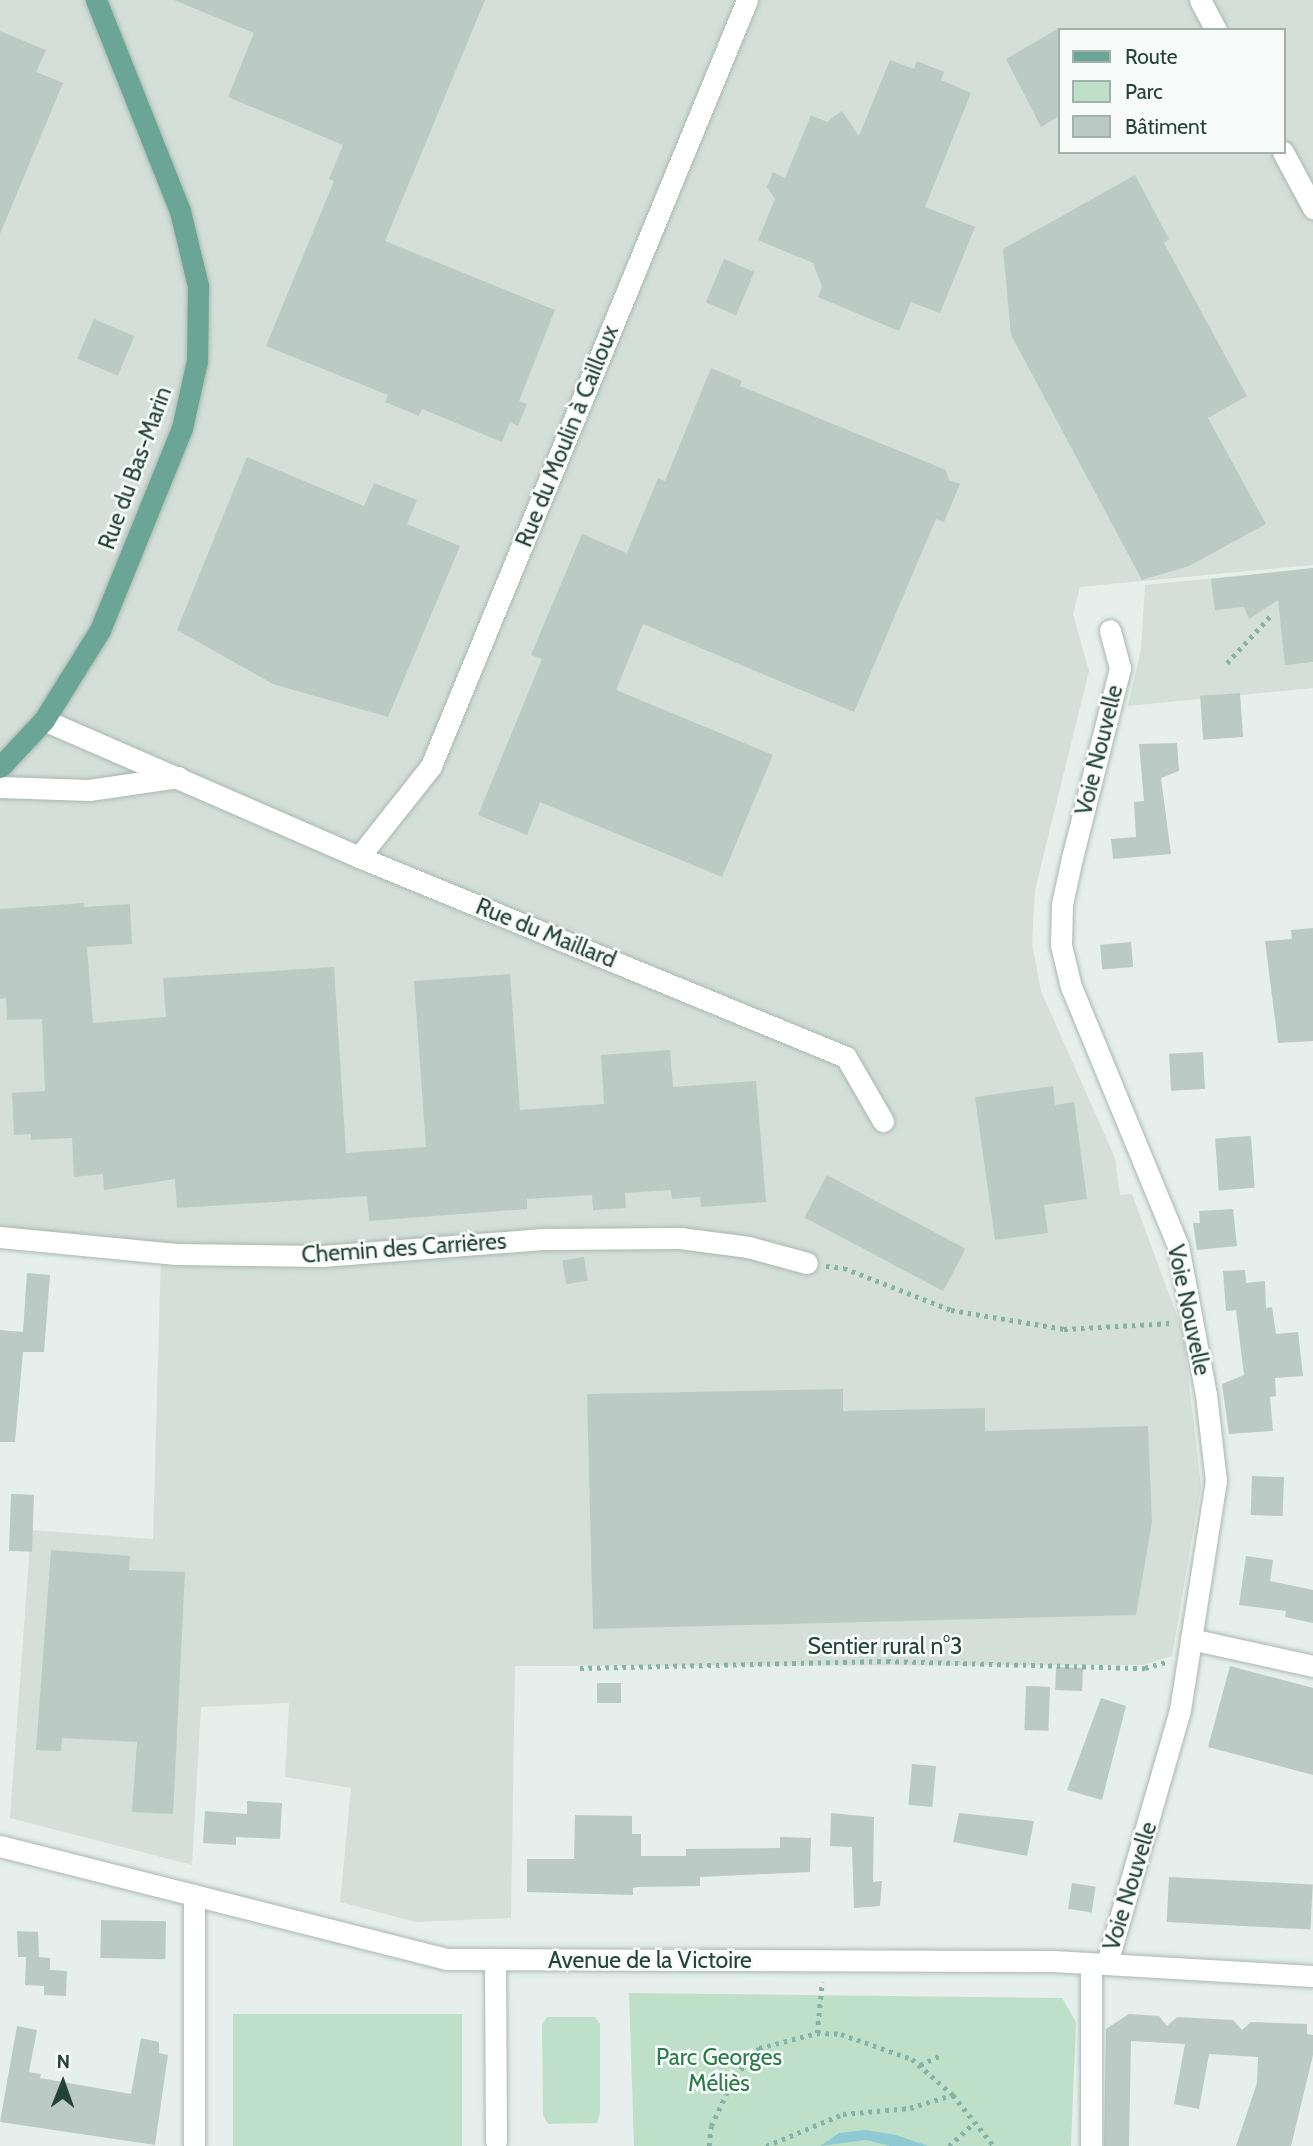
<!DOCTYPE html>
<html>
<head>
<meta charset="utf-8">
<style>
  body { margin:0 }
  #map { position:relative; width:1313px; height:2146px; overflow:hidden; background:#e6efeb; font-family:Cabin,sans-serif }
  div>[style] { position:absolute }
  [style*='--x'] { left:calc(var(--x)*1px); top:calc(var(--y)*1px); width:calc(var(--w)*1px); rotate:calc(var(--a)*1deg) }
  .built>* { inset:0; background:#d4dfda }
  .green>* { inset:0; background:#bfe0c8; transform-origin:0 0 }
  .water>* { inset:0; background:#8ec9d4 }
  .building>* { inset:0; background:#bbcac4; transform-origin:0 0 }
  .path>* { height:4.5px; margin-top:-2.25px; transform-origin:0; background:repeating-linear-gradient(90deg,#86b3a5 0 3.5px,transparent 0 8.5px) }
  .roads { filter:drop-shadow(0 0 2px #a8b8b2) drop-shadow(0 0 2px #a8b8b2) }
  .minor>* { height:21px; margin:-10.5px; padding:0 10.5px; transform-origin:10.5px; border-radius:10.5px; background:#fff }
  .major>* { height:21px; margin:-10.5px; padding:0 10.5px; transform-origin:10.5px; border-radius:10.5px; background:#6aa596 }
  span { translate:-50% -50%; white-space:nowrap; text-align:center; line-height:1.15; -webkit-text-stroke:5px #f7fbf9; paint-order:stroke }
  .street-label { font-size:23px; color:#24423a }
  .park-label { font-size:23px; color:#2d7a4b }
  .legend { position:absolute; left:1058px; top:28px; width:228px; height:126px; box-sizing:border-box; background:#f7fbf9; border:2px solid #a3b1ad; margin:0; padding:9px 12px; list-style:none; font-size:21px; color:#24423a }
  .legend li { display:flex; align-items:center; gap:14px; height:35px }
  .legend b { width:35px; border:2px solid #a3b1ad }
  .north { position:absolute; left:28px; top:2048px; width:70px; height:70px; -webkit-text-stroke:5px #f7fbf9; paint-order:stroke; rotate:1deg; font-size:19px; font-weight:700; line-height:28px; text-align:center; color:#24423a }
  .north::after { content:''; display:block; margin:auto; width:24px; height:32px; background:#24423a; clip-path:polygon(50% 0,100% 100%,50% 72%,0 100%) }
</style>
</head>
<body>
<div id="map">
  <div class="built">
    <div style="clip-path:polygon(evenodd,0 0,1313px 0,1313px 565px,1080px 587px,1073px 614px,1089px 671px,1035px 890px,1032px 943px,1041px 991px,1115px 1158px,1120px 1195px,1132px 1194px,1183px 1332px,1201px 1486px,1172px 1656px,1143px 1665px,515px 1666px,511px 1918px,416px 1922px,340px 1902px,351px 1788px,285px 1777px,289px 1703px,201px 1707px,192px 1865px,10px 1818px,31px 1530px,153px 1539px,161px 1253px,0 1237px,0 0,1059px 30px,1283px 30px,1283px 152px,1059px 152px,1059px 30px)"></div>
    <div style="clip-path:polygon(1313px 568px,1313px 688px,1128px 706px,1141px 649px,1145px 585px)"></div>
  </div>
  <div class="green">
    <div style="clip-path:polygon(629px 1993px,1062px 1998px,1076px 2022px,1071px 2146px,634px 2146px)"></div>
    <div style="left:462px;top:2014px;width:132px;height:229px;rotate:90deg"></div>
    <div style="clip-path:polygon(547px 2017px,595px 2017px,600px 2024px,600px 2113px,597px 2123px,548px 2124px,543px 2115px,542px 2025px)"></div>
  </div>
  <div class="water">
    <div style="clip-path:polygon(866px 2130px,896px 2135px,928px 2146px,890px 2146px,866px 2140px,820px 2146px,839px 2133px)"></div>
  </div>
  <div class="building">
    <div style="clip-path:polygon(174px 0,485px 0,385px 241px,555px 310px,519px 401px,527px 404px,518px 426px,510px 422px,502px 442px,422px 409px,419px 416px,385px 402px,388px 395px,266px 346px,334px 181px,329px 179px,343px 145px,228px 97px,254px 33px)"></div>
    <div style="clip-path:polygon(1059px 28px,1059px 116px,1041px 127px,1006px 59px)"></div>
    <div style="clip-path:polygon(0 31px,46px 50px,36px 72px,63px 83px,0 234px)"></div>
    <div style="clip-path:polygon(890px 60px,914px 69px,917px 61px,944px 72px,941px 80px,971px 93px,925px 207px,975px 227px,940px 313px,911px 302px,899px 331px,818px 297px,822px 287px,813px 263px,758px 240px,775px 199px,767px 187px,773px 172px,785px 178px,811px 115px,827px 122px,842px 111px,859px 136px)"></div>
    <div style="clip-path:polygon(1135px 175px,1169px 239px,1164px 243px,1247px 396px,1208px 418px,1266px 524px,1189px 566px,1142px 580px,1011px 335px,1003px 249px)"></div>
    <div style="left:724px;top:259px;width:33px;height:47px;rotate:23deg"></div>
    <div style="left:94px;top:319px;width:44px;height:43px;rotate:23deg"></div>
    <div style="clip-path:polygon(711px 368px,742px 381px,740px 386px,946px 470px,949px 480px,960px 484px,944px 522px,936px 519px,854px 712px,643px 624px,616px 690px,773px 755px,722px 877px,540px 802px,527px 835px,478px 815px,542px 659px,531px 655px,582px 534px,627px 553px,658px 478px,665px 481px)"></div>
    <div style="clip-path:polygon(247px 457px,364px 506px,374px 483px,417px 500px,407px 524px,460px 546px,388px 717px,273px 684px,177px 630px)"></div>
    <div style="clip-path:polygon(1313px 568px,1313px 662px,1285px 665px,1278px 600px,1249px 619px,1244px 607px,1215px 610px,1211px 579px)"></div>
    <div style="left:1240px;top:693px;width:44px;height:40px;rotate:86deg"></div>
    <div style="clip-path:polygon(1177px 743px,1179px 771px,1161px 778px,1171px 854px,1113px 859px,1111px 839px,1136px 837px,1134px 802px,1144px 801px,1139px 744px)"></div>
    <div style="clip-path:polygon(84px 903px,84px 907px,130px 904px,132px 944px,87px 947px,93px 1023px,166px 1017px,163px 978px,334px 967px,346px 1153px,426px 1147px,414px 981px,510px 974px,520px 1110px,604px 1104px,601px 1055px,670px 1050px,673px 1087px,756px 1081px,766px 1202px,701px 1207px,700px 1197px,672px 1199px,671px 1190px,625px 1193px,626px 1208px,593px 1210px,592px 1195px,527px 1199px,527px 1209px,369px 1221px,367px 1196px,177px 1208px,175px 1179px,104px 1190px,103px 1174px,74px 1177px,72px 1138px,31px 1140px,31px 1134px,14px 1135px,12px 1093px,45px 1091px,42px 1019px,7px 1020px,6px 998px,0 999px,0 909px)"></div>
    <div style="clip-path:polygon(1313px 928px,1313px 1041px,1278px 1043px,1265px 941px,1292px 939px,1291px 930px)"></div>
    <div style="left:1131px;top:942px;width:25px;height:31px;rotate:85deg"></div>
    <div style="left:1203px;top:1052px;width:37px;height:34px;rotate:87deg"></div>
    <div style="clip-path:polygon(1053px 1086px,1055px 1105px,1074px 1102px,1087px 1199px,1044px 1205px,1048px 1233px,995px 1240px,975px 1097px)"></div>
    <div style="left:1251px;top:1136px;width:52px;height:36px;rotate:86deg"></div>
    <div style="left:827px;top:1175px;width:157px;height:48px;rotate:28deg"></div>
    <div style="clip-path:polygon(1233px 1209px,1237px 1246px,1197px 1250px,1193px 1223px,1200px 1223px,1199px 1211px)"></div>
    <div style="left:584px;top:1257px;width:24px;height:22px;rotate:81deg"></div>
    <div style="clip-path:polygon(1245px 1270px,1246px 1283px,1265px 1281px,1266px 1308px,1272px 1307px,1276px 1334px,1298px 1332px,1303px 1376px,1275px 1378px,1276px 1396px,1270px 1397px,1273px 1431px,1229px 1434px,1222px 1384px,1244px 1375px,1236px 1310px,1226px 1311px,1223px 1271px)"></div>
    <div style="clip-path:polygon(27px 1273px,50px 1275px,44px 1352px,23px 1352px,15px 1442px,0 1442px,0 1330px,23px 1332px)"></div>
    <div style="clip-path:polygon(843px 1389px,843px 1411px,985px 1408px,985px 1431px,1148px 1426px,1152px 1522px,1136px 1615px,593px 1629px,587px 1394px)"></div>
    <div style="left:1252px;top:1476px;width:32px;height:39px;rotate:2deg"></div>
    <div style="left:11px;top:1494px;width:23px;height:57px;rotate:2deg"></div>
    <div style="clip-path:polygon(51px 1550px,130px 1556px,129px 1570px,185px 1572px,173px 1814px,132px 1812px,137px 1742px,62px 1738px,61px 1751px,36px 1750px)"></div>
    <div style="clip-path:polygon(1246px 1556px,1273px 1560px,1270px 1581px,1313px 1590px,1313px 1623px,1285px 1617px,1286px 1611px,1239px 1605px)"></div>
    <div style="clip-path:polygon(1230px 1666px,1313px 1688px,1313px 1775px,1208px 1747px)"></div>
    <div style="left:1056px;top:1667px;width:27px;height:23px;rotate:2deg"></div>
    <div style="left:597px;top:1683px;width:24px;height:20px"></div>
    <div style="left:1026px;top:1686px;width:24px;height:44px;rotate:2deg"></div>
    <div style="clip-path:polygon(1101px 1698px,1126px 1706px,1102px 1800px,1067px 1790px)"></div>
    <div style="left:912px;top:1764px;width:24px;height:41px;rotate:5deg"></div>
    <div style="clip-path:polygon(247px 1801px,282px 1803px,280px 1839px,236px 1837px,236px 1845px,203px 1843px,205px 1811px,247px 1814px)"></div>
    <div style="clip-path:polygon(831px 1813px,874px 1817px,873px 1882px,882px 1881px,880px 1906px,854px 1908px,852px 1847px,830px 1846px)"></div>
    <div style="clip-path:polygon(959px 1813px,1034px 1821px,1027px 1856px,953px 1842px)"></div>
    <div style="clip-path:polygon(575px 1815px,632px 1816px,632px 1834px,641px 1834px,641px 1856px,686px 1856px,686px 1849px,780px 1848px,780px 1837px,811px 1838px,810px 1872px,700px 1877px,700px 1886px,638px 1887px,633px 1888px,633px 1895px,527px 1892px,527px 1859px,574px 1859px)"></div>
    <div style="left:1169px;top:1877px;width:144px;height:45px;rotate:3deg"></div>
    <div style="left:1072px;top:1883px;width:24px;height:26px;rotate:9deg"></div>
    <div style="left:101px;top:1920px;width:65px;height:38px;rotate:1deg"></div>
    <div style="clip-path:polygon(17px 1931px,38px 1932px,39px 1957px,50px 1958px,50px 1970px,67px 1971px,66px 1996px,44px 1995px,44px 1986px,25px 1985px,26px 1957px,18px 1957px)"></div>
    <div style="clip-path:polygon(1129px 2014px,1159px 2016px,1167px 2026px,1177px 2017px,1233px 2020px,1242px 2030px,1251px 2022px,1307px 2024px,1307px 2034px,1313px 2035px,1313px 2055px,1291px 2146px,1236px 2146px,1257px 2083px,1258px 2057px,1209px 2054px,1199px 2109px,1174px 2104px,1185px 2044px,1131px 2041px,1129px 2146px,1104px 2146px,1106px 2029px)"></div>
    <div style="clip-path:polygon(17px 2026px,37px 2030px,29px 2072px,41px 2074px,40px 2078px,131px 2094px,141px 2038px,159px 2042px,159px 2053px,168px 2055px,155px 2145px,0 2122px)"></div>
  </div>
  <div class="path">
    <div style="--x:1227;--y:663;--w:67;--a:-47.4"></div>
    <div style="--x:826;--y:1266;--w:18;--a:6"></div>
    <div style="--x:844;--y:1268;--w:115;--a:21.4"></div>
    <div style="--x:951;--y:1310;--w:115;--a:9.5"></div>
    <div style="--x:1064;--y:1329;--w:108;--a:-3.2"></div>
    <div style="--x:580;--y:1668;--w:307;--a:-1.3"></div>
    <div style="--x:887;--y:1661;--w:258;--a:1.6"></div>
    <div style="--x:1145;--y:1668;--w:22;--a:-16"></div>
    <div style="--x:817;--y:2033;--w:51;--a:-84.4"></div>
    <div style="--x:920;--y:2065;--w:21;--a:-25"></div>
    <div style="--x:709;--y:2146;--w:20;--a:-84"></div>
    <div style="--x:711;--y:2126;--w:55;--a:-64.4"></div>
    <div style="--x:735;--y:2076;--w:37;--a:-49"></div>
    <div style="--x:759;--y:2048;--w:60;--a:-14.5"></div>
    <div style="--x:817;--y:2033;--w:24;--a:2"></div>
    <div style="--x:841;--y:2034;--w:75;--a:19.4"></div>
    <div style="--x:912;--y:2059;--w:55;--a:41.3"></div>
    <div style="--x:953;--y:2095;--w:65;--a:51.2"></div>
    <div style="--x:766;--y:2146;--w:83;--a:-22.6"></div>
    <div style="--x:843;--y:2114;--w:67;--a:-5.1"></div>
    <div style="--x:910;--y:2108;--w:44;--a:-17.2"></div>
    <div style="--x:949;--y:2146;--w:34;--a:-43"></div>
  </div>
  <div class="roads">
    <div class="minor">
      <div style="--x:1200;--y:0;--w:34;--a:62"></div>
      <div style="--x:1283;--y:152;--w:64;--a:61.8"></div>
      <div style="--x:44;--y:720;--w:344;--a:23.5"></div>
      <div style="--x:359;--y:857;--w:526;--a:22.33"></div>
      <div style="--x:846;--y:1057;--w:74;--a:60"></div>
      <div style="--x:0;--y:787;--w:89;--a:1.9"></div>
      <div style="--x:89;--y:790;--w:90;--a:-8.3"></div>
      <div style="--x:359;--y:857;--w:116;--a:-51.6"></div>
      <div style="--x:431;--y:766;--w:829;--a:-67.58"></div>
      <div style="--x:0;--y:1237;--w:177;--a:5.5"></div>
      <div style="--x:176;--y:1254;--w:146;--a:0.8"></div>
      <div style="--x:322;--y:1256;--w:224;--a:-4.4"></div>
      <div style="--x:545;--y:1239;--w:135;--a:-0.4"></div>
      <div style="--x:680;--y:1238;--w:69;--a:7.5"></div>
      <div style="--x:748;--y:1247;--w:61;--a:15.2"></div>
      <div style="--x:1191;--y:1639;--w:125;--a:12.5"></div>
      <div style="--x:0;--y:1846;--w:460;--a:14.2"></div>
      <div style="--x:446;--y:1959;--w:607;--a:0.19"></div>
      <div style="--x:1053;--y:1961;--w:260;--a:3.3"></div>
      <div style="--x:194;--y:1895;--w:251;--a:90"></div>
      <div style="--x:495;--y:1959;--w:182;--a:89.7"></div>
      <div style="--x:1107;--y:1963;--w:263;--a:-73.9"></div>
      <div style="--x:1180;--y:1710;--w:232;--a:-81.1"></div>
      <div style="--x:1216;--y:1481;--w:87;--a:-96.6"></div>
      <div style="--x:1206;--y:1395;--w:152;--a:-100.6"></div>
      <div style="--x:1178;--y:1246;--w:280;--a:-112.4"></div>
      <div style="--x:1071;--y:987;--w:43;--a:-103.4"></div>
      <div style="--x:1061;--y:945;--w:41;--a:-88.6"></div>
      <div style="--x:1062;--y:904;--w:47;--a:-77.7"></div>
      <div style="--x:1072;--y:858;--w:196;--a:-75.8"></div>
      <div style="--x:1120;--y:668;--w:39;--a:-105"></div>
      <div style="--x:1091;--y:2146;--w:182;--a:-90"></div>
    </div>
    <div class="major">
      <div style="--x:0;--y:767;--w:64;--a:-46.9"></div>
      <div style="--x:44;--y:720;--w:106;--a:-58.1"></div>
      <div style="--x:100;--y:630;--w:218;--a:-67.9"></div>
      <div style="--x:182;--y:428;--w:69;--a:-77.4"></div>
      <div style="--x:197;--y:361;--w:75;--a:-89.2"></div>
      <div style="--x:198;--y:286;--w:77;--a:-103.5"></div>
      <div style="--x:180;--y:211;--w:227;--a:-111.7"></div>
    </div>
  </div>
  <div class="street-label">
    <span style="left:567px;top:436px;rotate:-68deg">Rue du Moulin à Cailloux</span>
    <span style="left:135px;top:468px;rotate:-70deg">Rue du Bas-Marin</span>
    <span style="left:1099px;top:750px;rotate:-76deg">Voie Nouvelle</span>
    <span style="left:546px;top:933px;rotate:22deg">Rue du Maillard</span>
    <span style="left:404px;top:1248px;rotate:-4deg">Chemin des Carrières</span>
    <span style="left:1189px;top:1310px;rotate:78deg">Voie Nouvelle</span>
    <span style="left:885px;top:1646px">Sentier rural n°3</span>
    <span style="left:1130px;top:1886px;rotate:-73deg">Voie Nouvelle</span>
    <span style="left:650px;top:1960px">Avenue de la Victoire</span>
  </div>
  <div class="park-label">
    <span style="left:719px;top:2070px">Parc Georges<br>Méliès</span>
  </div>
  <ul class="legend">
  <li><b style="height:9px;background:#6aa596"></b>Route</li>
  <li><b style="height:19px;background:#bfe0c8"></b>Parc</li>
  <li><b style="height:19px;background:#bbcac4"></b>Bâtiment</li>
  </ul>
  <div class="north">N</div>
</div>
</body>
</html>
